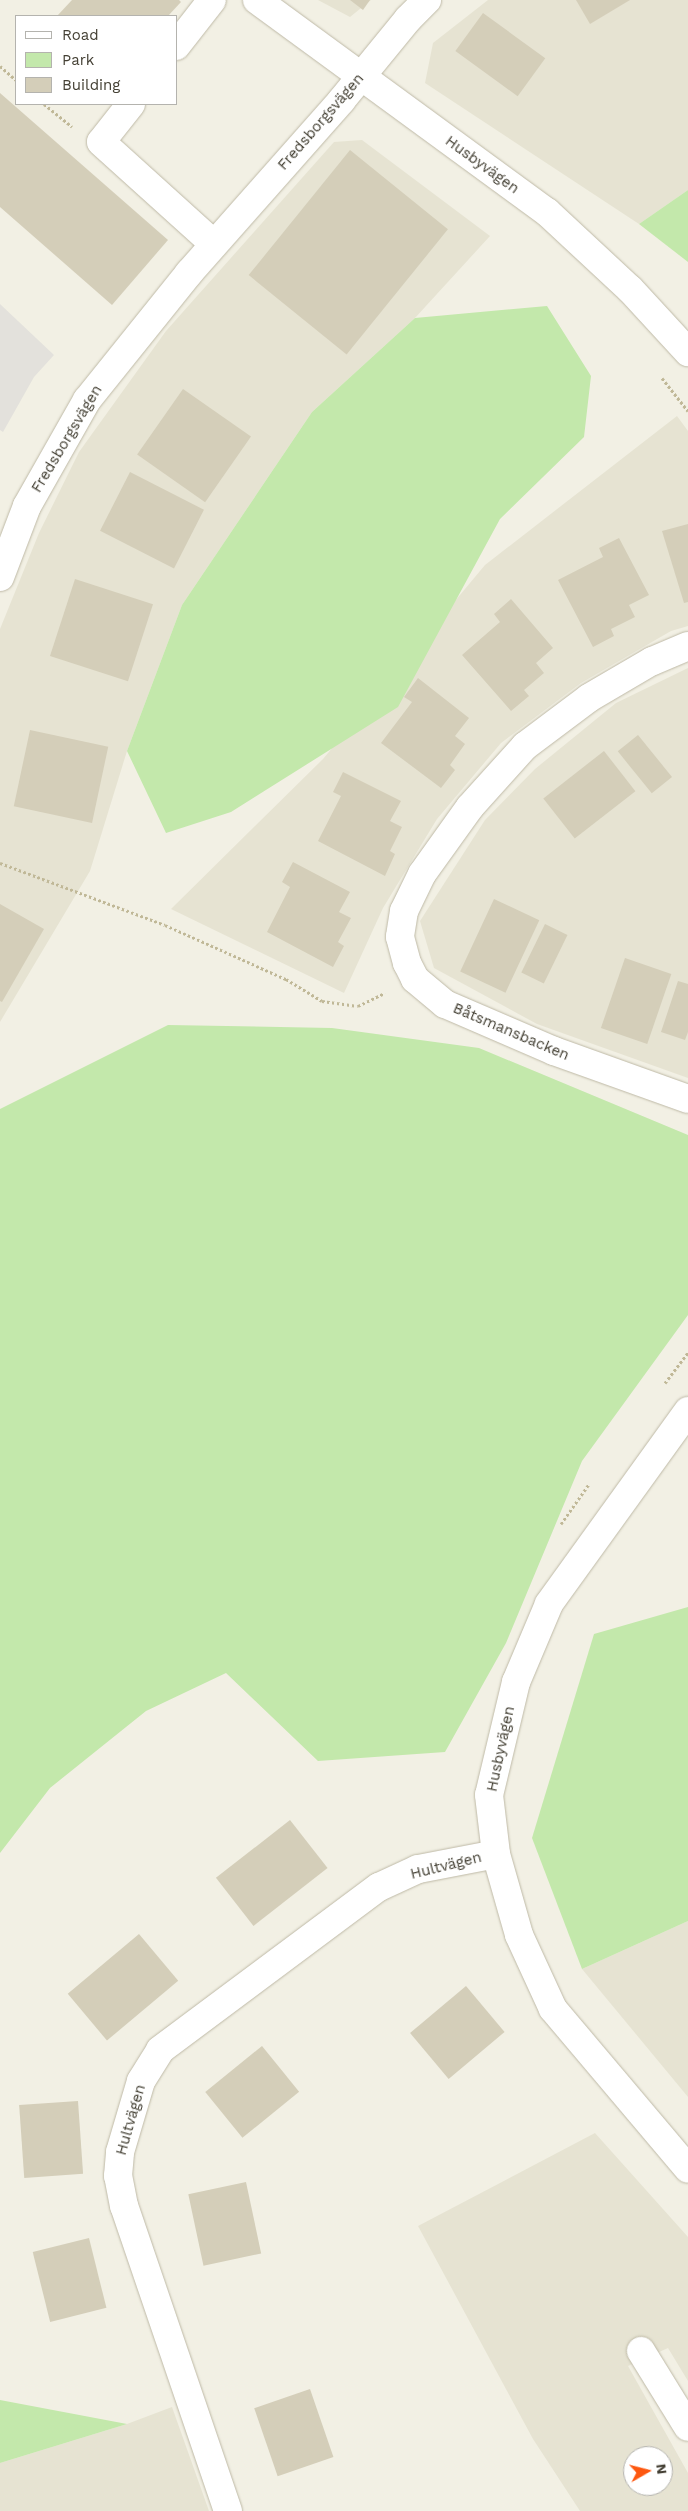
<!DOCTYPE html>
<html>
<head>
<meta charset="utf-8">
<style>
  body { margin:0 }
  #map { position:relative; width:688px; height:2511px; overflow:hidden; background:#f2f0e4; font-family:"Work Sans",sans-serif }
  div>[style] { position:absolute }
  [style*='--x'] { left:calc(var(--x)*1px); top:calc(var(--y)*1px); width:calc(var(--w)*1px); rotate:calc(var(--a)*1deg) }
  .residential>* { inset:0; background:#e6e3d2 }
  .green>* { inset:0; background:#c3e8ab }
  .parking>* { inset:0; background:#e3e1dc }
  .building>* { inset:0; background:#d4ceb9; transform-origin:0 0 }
  .path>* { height:3px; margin-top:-1.5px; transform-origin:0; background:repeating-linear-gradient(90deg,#c0b897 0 2.5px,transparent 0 5px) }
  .roads { filter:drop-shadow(0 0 1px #beb9a6) drop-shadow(0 0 1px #beb9a6) }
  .minor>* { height:28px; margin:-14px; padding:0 14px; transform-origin:14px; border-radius:14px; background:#fff }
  span { translate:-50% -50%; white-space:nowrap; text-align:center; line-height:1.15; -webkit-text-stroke:4.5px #fff; paint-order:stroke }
  .street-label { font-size:15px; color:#444034 }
  .legend { position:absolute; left:15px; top:15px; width:162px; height:90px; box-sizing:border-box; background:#fff; border:1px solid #b4b3ae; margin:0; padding:6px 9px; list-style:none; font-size:15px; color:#444034 }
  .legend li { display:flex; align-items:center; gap:10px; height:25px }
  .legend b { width:25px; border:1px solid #b4b3ae }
  .north { position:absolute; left:623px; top:2446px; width:50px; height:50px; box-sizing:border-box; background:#fff; border:1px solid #b4b3ae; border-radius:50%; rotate:82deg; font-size:14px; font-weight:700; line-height:20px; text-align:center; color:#444034 }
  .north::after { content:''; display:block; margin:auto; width:18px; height:22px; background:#fd5810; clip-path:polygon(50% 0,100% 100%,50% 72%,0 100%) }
</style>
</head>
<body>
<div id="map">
  <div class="residential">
    <div style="clip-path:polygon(318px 0,371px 0,350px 17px)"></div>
    <div style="clip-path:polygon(488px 0,688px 0,688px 190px,639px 224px,425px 83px,433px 43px)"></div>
    <div style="clip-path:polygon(362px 140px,490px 236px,415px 318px,312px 412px,182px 605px,127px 751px,90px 871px,0 1022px,0 629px,39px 533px,79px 452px,166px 331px,334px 142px)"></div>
    <div style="clip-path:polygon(677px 416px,688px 431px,688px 626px,671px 631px,581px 683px,501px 743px,437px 819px,383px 908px,344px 993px,171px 909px,323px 759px,485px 565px)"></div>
    <div style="clip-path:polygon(688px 668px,688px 1078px,537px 1024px,434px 968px,420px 921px,485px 820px,535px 769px,616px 703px)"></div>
    <div style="clip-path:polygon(688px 1921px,688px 2097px,582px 1969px)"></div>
    <div style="clip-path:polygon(evenodd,595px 2133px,688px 2237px,688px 2381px,668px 2348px,628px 2366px,688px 2473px,688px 2511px,580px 2511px,533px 2439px,418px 2226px,595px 2133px,633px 2456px,663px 2456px,663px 2486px,633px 2486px,633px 2456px)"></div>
    <div style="clip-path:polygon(172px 2407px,209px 2511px,0 2511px,0 2463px,127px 2424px)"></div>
  </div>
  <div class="green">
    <div style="clip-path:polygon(688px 190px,688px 262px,639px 224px)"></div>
    <div style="clip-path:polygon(547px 306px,591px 376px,584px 437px,500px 519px,398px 707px,231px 812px,166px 833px,127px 751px,182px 605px,312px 412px,415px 318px)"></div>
    <div style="clip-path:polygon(168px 1025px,332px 1028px,479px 1048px,688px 1135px,688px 1315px,582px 1461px,506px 1643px,445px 1752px,318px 1761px,226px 1673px,146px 1711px,50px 1788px,0 1853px,0 1109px)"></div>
    <div style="clip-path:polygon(688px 1607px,688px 1921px,582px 1969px,532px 1838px,594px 1634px)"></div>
    <div style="clip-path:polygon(0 2400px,127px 2424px,0 2463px)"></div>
  </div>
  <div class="parking">
    <div style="clip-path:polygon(0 304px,54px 355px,34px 377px,3px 432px,0 430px)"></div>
  </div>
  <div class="building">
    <div style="clip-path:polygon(72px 0,179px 0,181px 2px,168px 16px,57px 16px)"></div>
    <div style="clip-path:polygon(350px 0,370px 0,363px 10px)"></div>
    <div style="clip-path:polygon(576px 0,630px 0,590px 24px)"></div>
    <div style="left:483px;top:13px;width:77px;height:47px;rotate:36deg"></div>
    <div style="clip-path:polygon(0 93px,168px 240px,112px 305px,0 207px)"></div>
    <div style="left:350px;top:150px;width:126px;height:161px;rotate:39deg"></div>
    <div style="left:183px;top:389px;width:83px;height:80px;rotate:35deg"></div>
    <div style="left:130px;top:472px;width:83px;height:66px;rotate:27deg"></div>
    <div style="clip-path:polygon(688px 524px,688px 602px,684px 603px,662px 531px)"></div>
    <div style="clip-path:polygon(619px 538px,649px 595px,629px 605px,635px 617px,611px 629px,614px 636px,593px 647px,558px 580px,603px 557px,599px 548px)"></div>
    <div style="left:75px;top:579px;width:82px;height:81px;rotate:18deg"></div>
    <div style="clip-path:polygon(511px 599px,553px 648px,536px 663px,544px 673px,524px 690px,529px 696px,511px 711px,462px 655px,500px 622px,494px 614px)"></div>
    <div style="clip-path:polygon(418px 678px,469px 718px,455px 736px,465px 744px,450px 765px,455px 770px,441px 788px,381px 743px,412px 702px,404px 697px)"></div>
    <div style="left:30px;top:730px;width:80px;height:78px;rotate:12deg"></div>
    <div style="left:638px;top:735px;width:54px;height:26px;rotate:51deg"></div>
    <div style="left:604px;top:751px;width:51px;height:77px;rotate:52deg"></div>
    <div style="clip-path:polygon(343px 772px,401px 801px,390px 821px,402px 827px,390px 851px,395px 854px,385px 876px,318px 841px,341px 796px,333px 792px)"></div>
    <div style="clip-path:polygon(293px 862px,350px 892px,339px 912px,351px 918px,338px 942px,344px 946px,333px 967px,267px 932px,290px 887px,282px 882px)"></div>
    <div style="left:494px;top:899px;width:50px;height:80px;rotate:25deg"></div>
    <div style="clip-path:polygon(0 904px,44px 929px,2px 1002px,0 1001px)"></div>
    <div style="left:545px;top:924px;width:25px;height:54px;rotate:26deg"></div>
    <div style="left:625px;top:958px;width:49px;height:74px;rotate:19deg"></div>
    <div style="clip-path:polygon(678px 981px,688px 984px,688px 1032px,685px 1040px,661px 1032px)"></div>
    <div style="left:290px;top:1820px;width:61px;height:94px;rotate:52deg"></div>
    <div style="left:139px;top:1934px;width:61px;height:93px;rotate:50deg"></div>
    <div style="left:466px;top:1986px;width:60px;height:73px;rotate:50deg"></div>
    <div style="left:262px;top:2046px;width:59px;height:73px;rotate:51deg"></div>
    <div style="left:78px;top:2101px;width:73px;height:59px;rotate:86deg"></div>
    <div style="left:246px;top:2182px;width:73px;height:59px;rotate:78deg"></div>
    <div style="left:89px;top:2238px;width:72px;height:58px;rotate:76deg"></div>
    <div style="left:310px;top:2389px;width:72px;height:59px;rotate:71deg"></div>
  </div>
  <div class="path">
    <div style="--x:0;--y:66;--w:21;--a:41"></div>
    <div style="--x:44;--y:104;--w:36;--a:39"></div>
    <div style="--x:662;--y:378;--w:42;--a:51.8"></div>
    <div style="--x:0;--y:863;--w:176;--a:20.6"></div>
    <div style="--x:165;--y:925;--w:133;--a:24.1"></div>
    <div style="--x:286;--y:979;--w:42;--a:31.4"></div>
    <div style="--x:322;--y:1001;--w:36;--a:8"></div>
    <div style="--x:358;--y:1006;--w:30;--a:-26"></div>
    <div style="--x:665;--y:1383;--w:39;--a:-53"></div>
    <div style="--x:561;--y:1524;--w:49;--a:-55"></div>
  </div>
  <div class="roads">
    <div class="minor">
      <div style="--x:257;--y:0;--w:359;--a:36.2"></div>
      <div style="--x:547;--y:212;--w:113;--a:42.9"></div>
      <div style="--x:630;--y:289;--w:86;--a:47.4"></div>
      <div style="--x:176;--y:46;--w:58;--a:-52"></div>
      <div style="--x:131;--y:104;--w:48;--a:128.3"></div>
      <div style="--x:101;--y:142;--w:152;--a:42.1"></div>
      <div style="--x:0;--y:577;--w:76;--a:-69.2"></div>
      <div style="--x:27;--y:506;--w:122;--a:-60.5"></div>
      <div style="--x:87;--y:400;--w:163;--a:-51.2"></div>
      <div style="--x:189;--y:273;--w:230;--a:-48.5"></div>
      <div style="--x:341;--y:101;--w:106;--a:-50.7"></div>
      <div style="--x:408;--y:19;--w:27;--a:-45"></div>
      <div style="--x:688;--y:646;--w:39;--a:157"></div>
      <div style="--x:652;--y:661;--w:73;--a:149.6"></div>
      <div style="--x:589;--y:698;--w:80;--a:143.1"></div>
      <div style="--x:525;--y:746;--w:82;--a:132"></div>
      <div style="--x:470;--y:807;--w:82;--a:125.6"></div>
      <div style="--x:422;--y:874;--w:41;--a:115.9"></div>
      <div style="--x:404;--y:911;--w:26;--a:99"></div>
      <div style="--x:400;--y:937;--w:27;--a:75"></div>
      <div style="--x:407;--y:963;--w:18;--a:63"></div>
      <div style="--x:415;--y:979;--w:39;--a:40"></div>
      <div style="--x:445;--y:1004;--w:119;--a:23.3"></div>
      <div style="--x:554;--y:1051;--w:142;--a:19.7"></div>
      <div style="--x:688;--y:1411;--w:238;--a:125.8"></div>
      <div style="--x:549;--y:1604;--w:85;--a:112.9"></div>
      <div style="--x:516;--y:1682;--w:116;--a:103.4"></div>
      <div style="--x:489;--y:1795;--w:59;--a:83.2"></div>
      <div style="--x:496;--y:1854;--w:84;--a:74.1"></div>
      <div style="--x:519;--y:1935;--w:81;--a:65.3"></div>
      <div style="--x:553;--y:2009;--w:209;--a:49.8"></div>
      <div style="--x:641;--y:2351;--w:89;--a:58.3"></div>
      <div style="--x:228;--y:2511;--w:322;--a:-108.8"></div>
      <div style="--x:124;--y:2206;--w:31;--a:-101"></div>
      <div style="--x:118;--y:2176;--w:24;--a:-85"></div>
      <div style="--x:120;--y:2152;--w:74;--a:-73.5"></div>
      <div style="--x:141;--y:2081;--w:36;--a:-58"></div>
      <div style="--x:160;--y:2050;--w:273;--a:-36.7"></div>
      <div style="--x:379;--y:1887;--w:43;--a:-24.8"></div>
      <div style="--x:418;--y:1869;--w:79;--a:-10.9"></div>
    </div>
  </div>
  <div class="street-label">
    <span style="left:321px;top:122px;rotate:-49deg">Fredsborgsvägen</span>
    <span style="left:482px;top:165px;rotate:36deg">Husbyvägen</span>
    <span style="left:67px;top:439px;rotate:-59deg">Fredsborgsvägen</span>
    <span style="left:511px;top:1032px;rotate:23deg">Båtsmansbacken</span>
    <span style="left:501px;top:1749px;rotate:-78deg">Husbyvägen</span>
    <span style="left:446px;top:1866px;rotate:-14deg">Hultvägen</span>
    <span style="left:131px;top:2120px;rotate:-74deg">Hultvägen</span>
  </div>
  <ul class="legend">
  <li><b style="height:6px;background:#fff"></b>Road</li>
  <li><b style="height:14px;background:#c3e8ab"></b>Park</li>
  <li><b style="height:14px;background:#d4ceb9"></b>Building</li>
  </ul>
  <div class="north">N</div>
</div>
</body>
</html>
